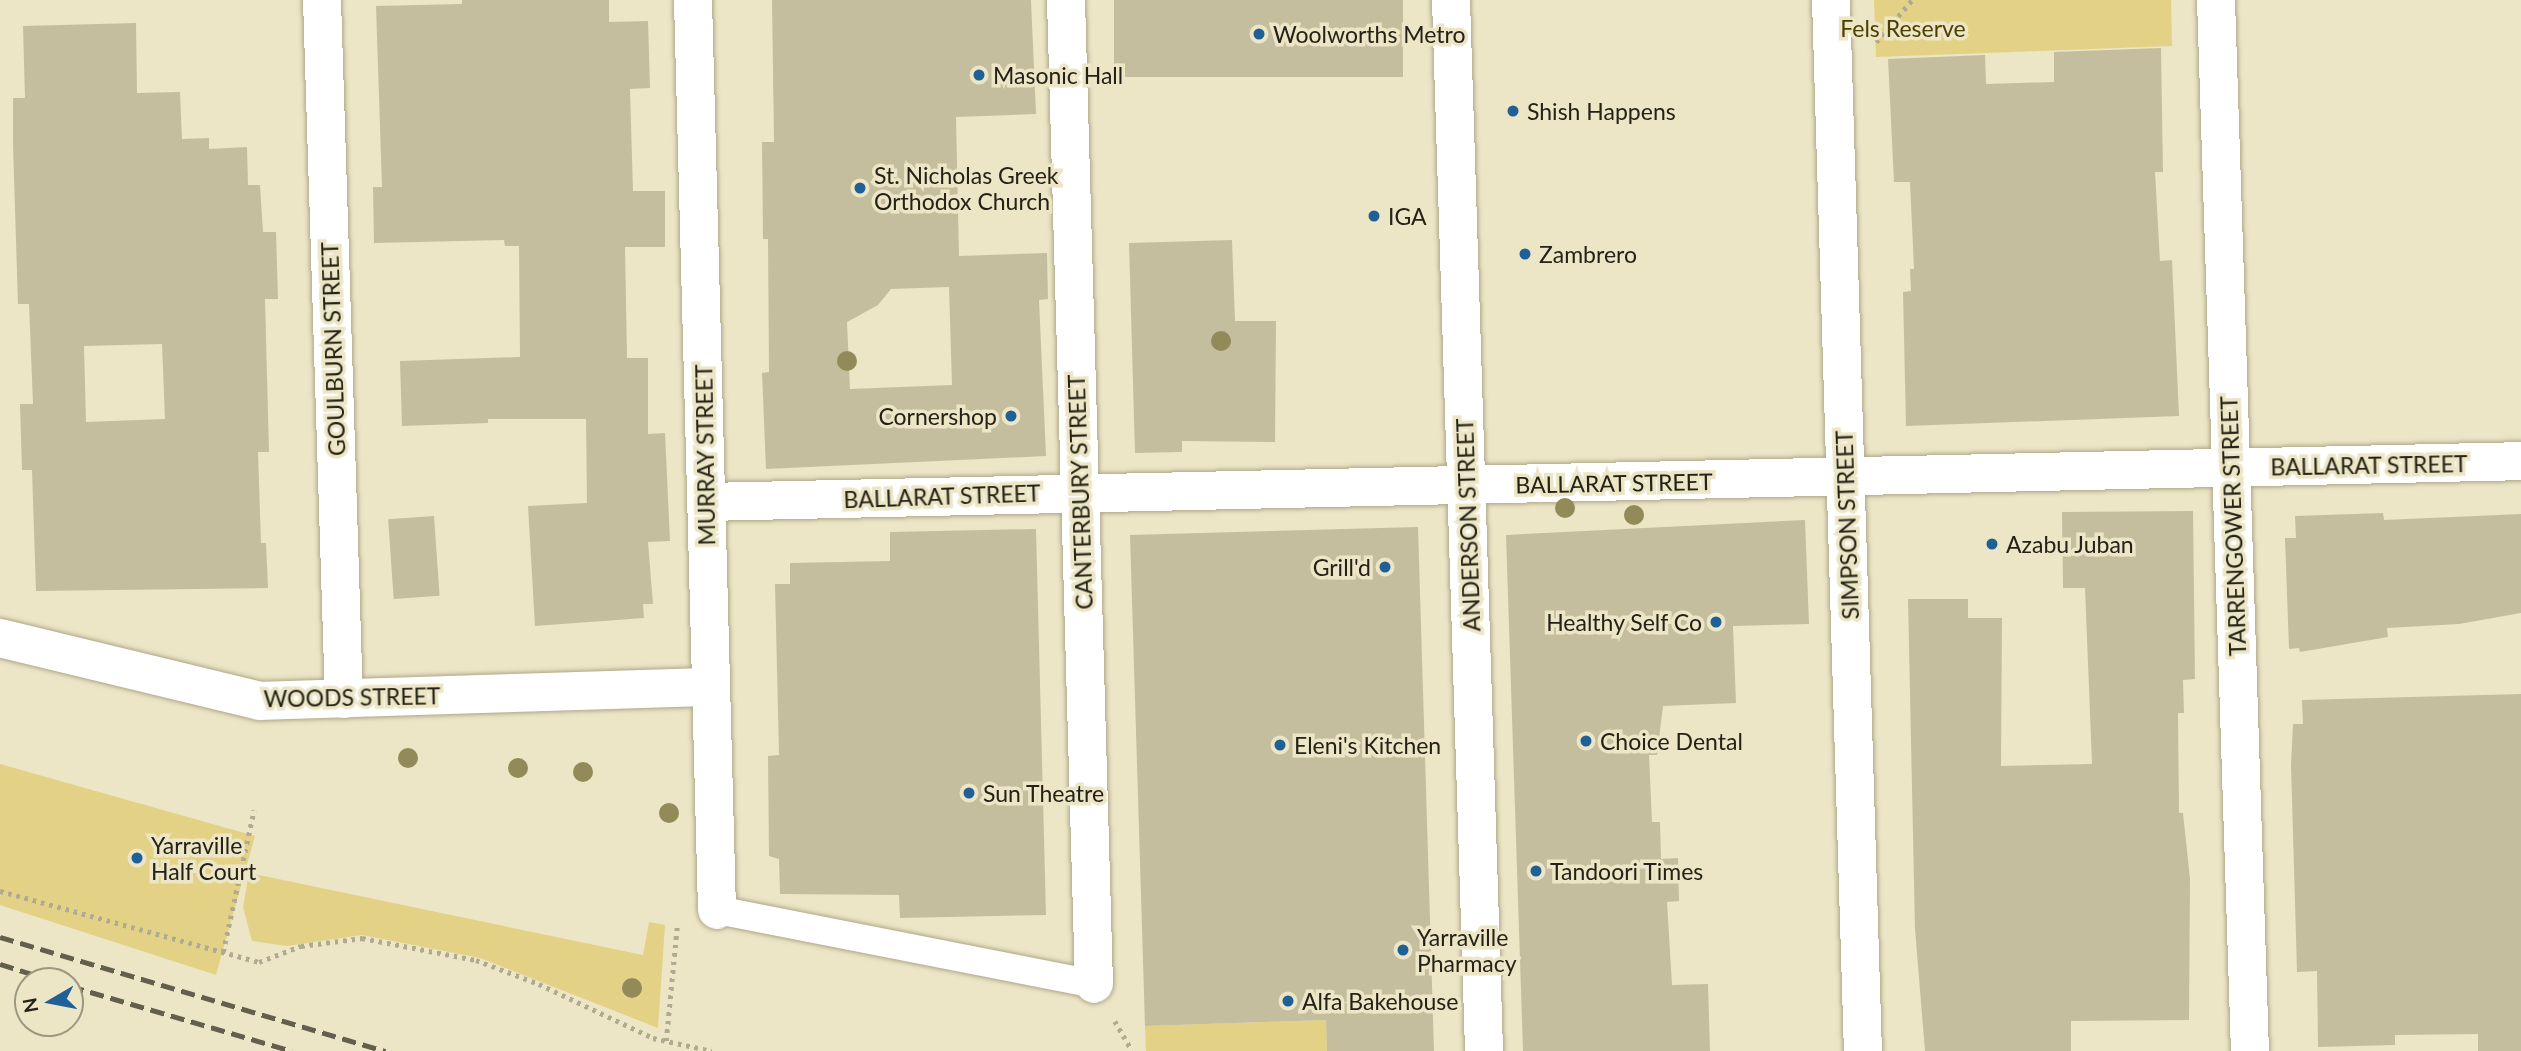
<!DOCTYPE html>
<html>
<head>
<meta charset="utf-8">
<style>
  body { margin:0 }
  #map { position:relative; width:2521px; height:1051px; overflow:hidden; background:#ece5c6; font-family:Lato,sans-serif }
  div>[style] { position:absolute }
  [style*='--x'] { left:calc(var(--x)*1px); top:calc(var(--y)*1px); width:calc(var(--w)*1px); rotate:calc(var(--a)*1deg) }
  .green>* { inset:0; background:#e3d286 }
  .building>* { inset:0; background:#c4be9f; transform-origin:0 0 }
  .path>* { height:4.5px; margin-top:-2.25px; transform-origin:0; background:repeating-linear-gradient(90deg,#b0aa91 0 3.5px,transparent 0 8.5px) }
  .roads { filter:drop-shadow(0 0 2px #aea789) drop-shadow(0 0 2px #aea789) }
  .lane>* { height:28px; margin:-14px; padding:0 14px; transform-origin:14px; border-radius:14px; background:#fff }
  .street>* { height:38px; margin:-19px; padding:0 19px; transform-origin:19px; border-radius:19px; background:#fff }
  .secondary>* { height:38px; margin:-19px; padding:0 19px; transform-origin:19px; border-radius:19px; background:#fff }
  .rail>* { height:5px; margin-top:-2.5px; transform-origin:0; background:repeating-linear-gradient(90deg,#635f4d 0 14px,transparent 0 21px) }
  .trees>* { width:20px; height:20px; margin:-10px; border-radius:50%; background:#938a59 }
  .dots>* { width:19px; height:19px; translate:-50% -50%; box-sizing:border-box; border:4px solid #ece5c6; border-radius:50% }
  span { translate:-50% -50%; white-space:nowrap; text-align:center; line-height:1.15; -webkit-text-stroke:7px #ece5c6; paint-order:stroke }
  .park-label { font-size:23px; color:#4b3f00 }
  .poi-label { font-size:23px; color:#242216 }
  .left { translate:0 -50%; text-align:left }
  .right { translate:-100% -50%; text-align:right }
  .street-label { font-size:23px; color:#242216 }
  .north { position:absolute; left:14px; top:967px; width:70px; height:70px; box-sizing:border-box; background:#ece5c6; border:2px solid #9c9780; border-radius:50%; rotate:260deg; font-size:19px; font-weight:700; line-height:28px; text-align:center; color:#242216 }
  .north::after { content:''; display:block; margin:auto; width:24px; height:32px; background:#1f6197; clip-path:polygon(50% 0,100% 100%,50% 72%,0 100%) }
</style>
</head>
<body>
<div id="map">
  <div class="green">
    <div style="clip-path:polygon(1874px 0,2171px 0,2172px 46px,1876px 57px)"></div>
    <div style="clip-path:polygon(0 764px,255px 836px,216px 975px,0 905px)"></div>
    <div style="clip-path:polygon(249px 873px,643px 955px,649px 922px,665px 925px,658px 1028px,480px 958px,362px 935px,287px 946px,252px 941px,243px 907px)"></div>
    <div style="clip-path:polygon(1326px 1020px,1327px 1051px,1146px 1051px,1145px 1026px)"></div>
  </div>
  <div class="building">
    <div style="clip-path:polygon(462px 0,609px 0,609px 22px,648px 21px,650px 88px,630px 89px,633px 191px,665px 191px,665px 247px,625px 247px,627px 358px,648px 358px,648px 434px,665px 433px,670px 541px,648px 542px,653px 604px,643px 604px,644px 618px,535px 626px,528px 506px,587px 503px,586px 419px,488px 419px,488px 423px,402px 426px,400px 361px,520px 357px,519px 246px,505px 246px,504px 240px,374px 243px,373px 187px,382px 187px,376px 6px,462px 4px)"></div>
    <div style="clip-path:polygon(evenodd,772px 0,1031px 0,1036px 114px,956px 117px,959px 256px,1047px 253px,1048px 299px,1039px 300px,1046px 456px,766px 469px,762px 373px,769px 372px,768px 239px,763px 239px,762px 142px,774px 142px,772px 0,949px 287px,952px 385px,850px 389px,847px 322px,878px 305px,891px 289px,949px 287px)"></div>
    <div style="left:1114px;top:0;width:289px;height:77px"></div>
    <div style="clip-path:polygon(evenodd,136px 23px,137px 93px,180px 92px,182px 139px,209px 138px,209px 149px,247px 147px,248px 185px,260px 185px,263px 232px,276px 232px,278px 299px,265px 299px,269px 452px,258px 452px,261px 543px,266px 543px,268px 588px,36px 591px,32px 470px,22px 470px,20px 404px,33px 404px,29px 304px,18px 304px,13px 145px,13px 98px,25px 98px,23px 26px,136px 23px,162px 344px,165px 419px,86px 422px,84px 346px,162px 344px)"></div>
    <div style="clip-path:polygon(2161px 48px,2163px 172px,2155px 172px,2160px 261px,2172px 260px,2179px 416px,1906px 426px,1903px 292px,1911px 291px,1910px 269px,1914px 269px,1910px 182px,1894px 182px,1888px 59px,1985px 55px,1986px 84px,2054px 82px,2054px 52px)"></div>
    <div style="clip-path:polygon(1232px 240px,1235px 321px,1276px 321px,1275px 442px,1182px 441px,1182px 452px,1135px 453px,1129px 243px)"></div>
    <div style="clip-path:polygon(2193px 511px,2195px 679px,2183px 680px,2184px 713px,2178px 713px,2179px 813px,2183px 813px,2190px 879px,2189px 1020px,2071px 1021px,2071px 1051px,1925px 1051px,1915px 929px,1908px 599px,1968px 599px,1968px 618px,2002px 618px,2001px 766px,2092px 764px,2085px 588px,2063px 588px,2062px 512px)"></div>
    <div style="clip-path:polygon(2383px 513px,2384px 520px,2521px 514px,2521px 613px,2459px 624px,2387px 628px,2388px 637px,2300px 652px,2299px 648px,2289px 649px,2285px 538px,2296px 538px,2295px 516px)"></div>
    <div style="left:434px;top:516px;width:80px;height:46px;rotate:86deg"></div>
    <div style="clip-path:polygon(1805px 520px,1809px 624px,1733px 626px,1736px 703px,1663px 706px,1657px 755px,1649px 755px,1652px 822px,1660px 822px,1661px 859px,1678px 858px,1679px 901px,1667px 902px,1672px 985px,1708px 984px,1710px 1051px,1523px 1051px,1506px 535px)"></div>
    <div style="clip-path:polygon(1418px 527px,1434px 1051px,1327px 1051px,1326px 1020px,1145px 1026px,1130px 535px)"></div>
    <div style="clip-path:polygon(1036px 529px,1046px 915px,900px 918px,899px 895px,780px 894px,779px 859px,769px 856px,768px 756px,779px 755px,775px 584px,790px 584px,790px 563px,890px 561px,890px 532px)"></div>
    <div style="clip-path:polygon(2521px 694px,2521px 1051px,2478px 1051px,2478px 1034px,2395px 1035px,2395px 1045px,2318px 1047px,2317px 971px,2297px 972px,2291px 765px,2293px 724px,2303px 724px,2302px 700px)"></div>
  </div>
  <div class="path">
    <div style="--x:1876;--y:42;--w:55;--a:-49.4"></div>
    <div style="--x:0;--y:891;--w:269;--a:15.3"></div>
    <div style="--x:259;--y:962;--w:45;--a:-20.9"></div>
    <div style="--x:301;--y:946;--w:62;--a:-7.5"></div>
    <div style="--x:362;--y:938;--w:116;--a:10.9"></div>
    <div style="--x:476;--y:960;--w:67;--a:20.9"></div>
    <div style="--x:539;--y:984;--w:126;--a:25.3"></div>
    <div style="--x:653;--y:1038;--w:60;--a:12.4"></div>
    <div style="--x:223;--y:952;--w:145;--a:-77.7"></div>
    <div style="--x:1115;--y:1021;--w:34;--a:60"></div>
    <div style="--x:666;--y:1041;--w:115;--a:-84.5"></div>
  </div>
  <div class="roads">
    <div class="lane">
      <div style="--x:717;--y:910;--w:384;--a:11.1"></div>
    </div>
    <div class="street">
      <div style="--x:322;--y:0;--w:699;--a:88.2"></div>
      <div style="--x:693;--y:0;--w:910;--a:88.49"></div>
      <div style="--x:1066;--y:0;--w:984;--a:88.37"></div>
      <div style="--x:1831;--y:0;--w:1051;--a:88.26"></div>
      <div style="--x:2216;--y:0;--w:1052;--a:88.15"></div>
      <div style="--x:706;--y:502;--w:1815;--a:-1.29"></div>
      <div style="--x:0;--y:638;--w:268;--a:13.6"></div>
      <div style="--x:260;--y:701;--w:451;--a:-1.8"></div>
    </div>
    <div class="secondary">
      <div style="--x:1451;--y:0;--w:1052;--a:88.2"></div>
    </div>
  </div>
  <div class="rail">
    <div style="--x:0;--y:937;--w:402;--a:16.5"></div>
    <div style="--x:0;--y:964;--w:57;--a:17.5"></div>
    <div style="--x:70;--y:986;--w:231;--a:16.3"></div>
  </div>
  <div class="trees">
    <div style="left:1221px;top:341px"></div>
    <div style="left:847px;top:361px"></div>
    <div style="left:1565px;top:508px"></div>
    <div style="left:1634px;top:515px"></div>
    <div style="left:408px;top:758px"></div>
    <div style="left:518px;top:768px"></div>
    <div style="left:583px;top:772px"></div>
    <div style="left:669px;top:813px"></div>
    <div style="left:632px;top:988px"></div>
  </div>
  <div class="dots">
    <div style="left:1259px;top:34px;background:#1f6197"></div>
    <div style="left:979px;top:75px;background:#1f6197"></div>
    <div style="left:1513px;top:111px;background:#1f6197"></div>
    <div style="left:860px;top:188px;background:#1f6197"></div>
    <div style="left:1374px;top:216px;background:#1f6197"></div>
    <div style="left:1525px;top:254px;background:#1f6197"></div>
    <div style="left:1011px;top:416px;background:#1f6197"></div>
    <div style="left:1992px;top:544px;background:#1f6197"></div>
    <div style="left:1385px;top:567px;background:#1f6197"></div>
    <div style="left:1716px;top:622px;background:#1f6197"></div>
    <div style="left:1586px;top:741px;background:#1f6197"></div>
    <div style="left:1280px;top:745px;background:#1f6197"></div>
    <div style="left:969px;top:793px;background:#1f6197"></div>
    <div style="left:137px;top:858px;background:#1f6197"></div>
    <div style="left:1536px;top:871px;background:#1f6197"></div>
    <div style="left:1403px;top:950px;background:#1f6197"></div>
    <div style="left:1288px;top:1001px;background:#1f6197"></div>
  </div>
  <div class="park-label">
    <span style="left:1903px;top:28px">Fels Reserve</span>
  </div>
  <div class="poi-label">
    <span class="left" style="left:1273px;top:34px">Woolworths Metro</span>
    <span class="left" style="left:993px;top:75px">Masonic Hall</span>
    <span class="left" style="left:1527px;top:111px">Shish Happens</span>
    <span class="left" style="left:874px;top:188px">St. Nicholas Greek<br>Orthodox Church</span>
    <span class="left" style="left:1388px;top:216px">IGA</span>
    <span class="left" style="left:1539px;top:254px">Zambrero</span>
    <span class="right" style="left:997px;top:416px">Cornershop</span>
    <span class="left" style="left:2006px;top:544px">Azabu Juban</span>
    <span class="right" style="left:1371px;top:567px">Grill'd</span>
    <span class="right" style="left:1702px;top:622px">Healthy Self Co</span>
    <span class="left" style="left:1600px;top:741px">Choice Dental</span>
    <span class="left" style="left:1294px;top:745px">Eleni's Kitchen</span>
    <span class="left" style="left:983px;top:793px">Sun Theatre</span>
    <span class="left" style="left:151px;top:858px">Yarraville<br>Half Court</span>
    <span class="left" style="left:1550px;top:871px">Tandoori Times</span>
    <span class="left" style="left:1417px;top:950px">Yarraville<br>Pharmacy</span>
    <span class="left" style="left:1302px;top:1001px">Alfa Bakehouse</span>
  </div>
  <div class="street-label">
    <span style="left:333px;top:349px;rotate:-92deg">GOULBURN STREET</span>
    <span style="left:705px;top:455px;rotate:-91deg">MURRAY STREET</span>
    <span style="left:2369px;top:465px;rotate:-1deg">BALLARAT STREET</span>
    <span style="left:1614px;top:483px;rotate:-1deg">BALLARAT STREET</span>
    <span style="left:1080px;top:492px;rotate:-92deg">CANTERBURY STREET</span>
    <span style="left:942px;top:496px;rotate:-2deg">BALLARAT STREET</span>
    <span style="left:1468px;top:525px;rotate:-92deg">ANDERSON STREET</span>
    <span style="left:1847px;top:525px;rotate:-92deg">SIMPSON STREET</span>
    <span style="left:2233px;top:526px;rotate:-92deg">TARRENGOWER STREET</span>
    <span style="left:352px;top:697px;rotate:-1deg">WOODS STREET</span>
  </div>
  <div class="north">N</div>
</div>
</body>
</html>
